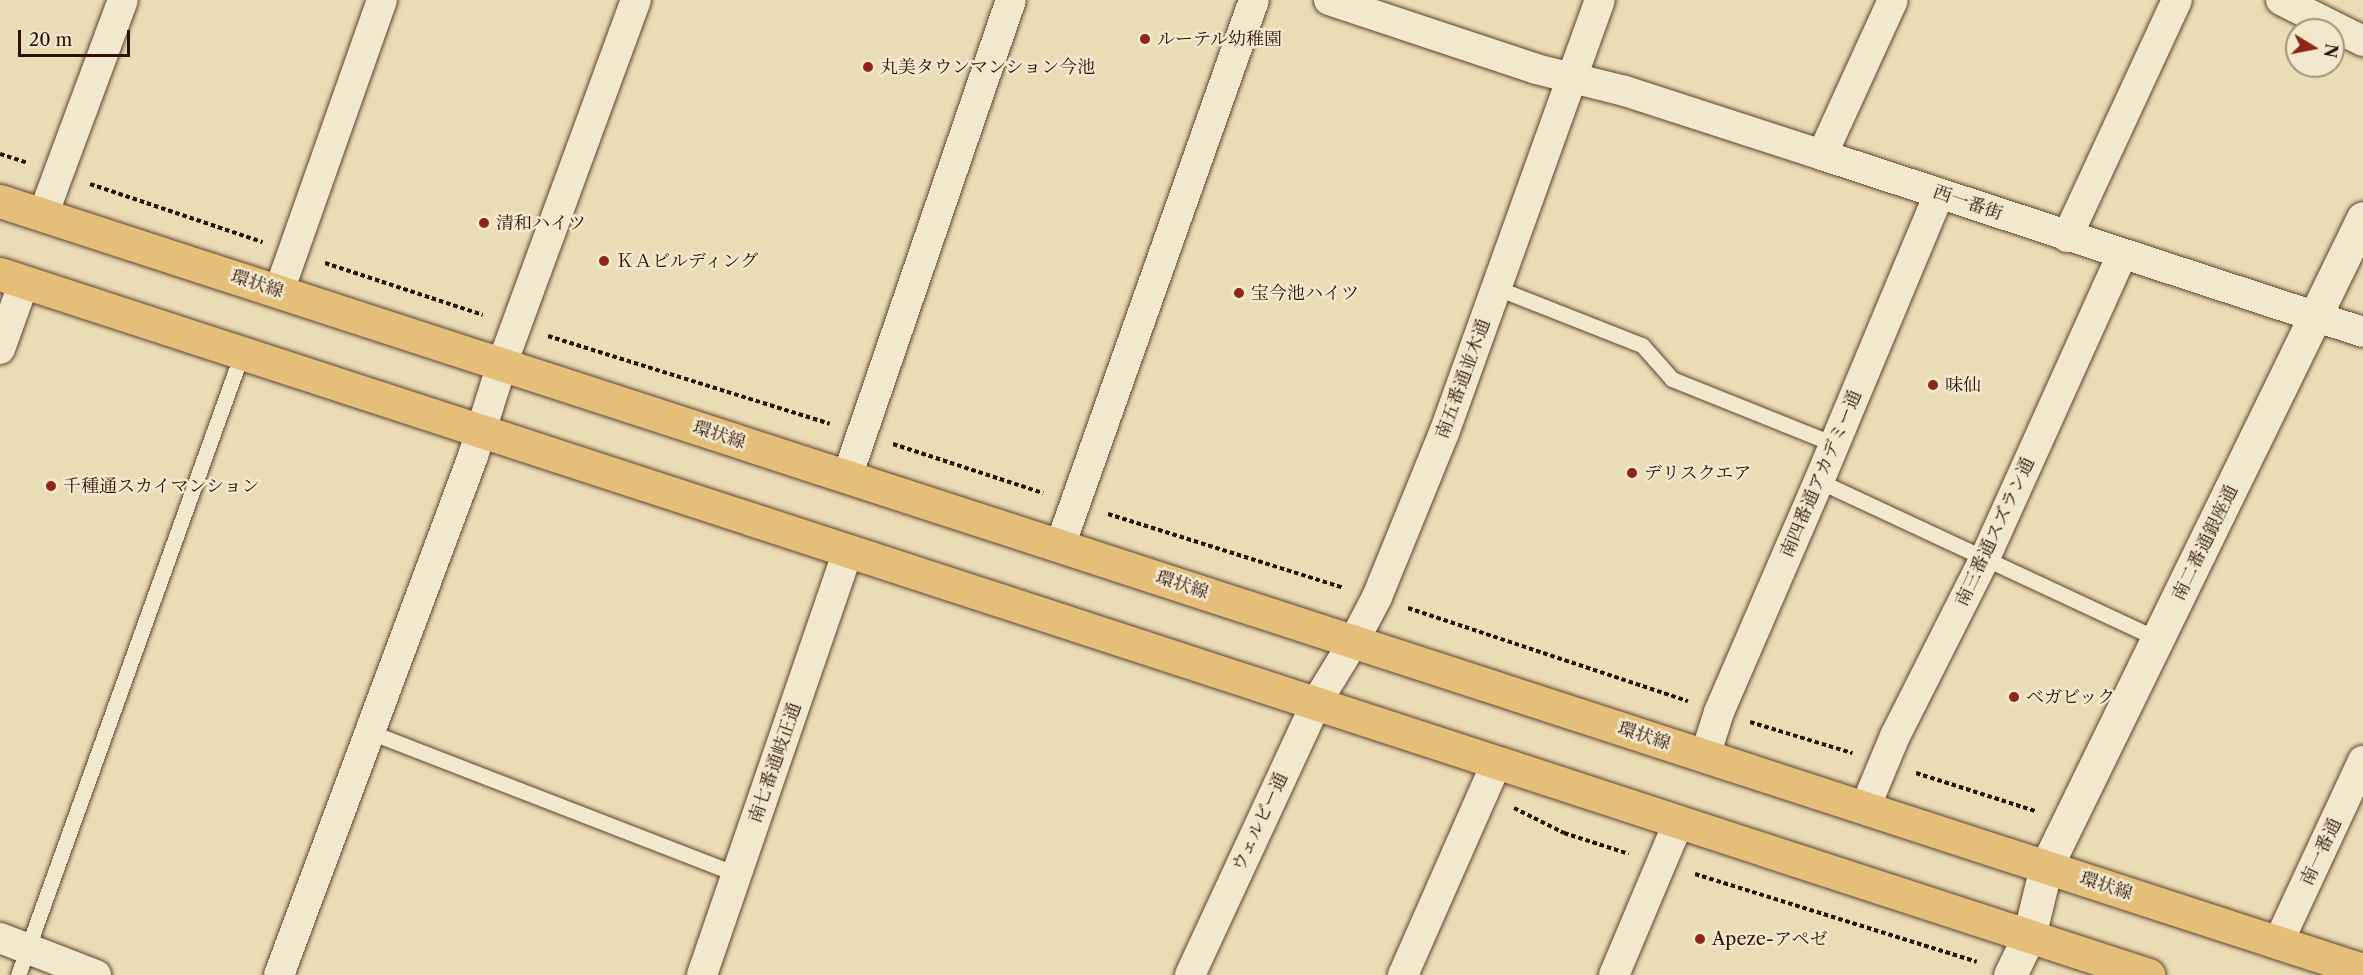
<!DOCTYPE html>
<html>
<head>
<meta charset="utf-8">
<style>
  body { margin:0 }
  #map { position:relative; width:2363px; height:975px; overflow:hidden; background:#eadcb4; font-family:"Libre Caslon Text","Noto Serif JP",serif }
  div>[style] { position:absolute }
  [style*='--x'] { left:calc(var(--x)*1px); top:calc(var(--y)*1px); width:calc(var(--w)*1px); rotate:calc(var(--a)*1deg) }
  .path>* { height:4px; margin-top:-2px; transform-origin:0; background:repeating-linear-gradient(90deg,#2f1004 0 4.5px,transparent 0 7.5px) }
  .roads { filter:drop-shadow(0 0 2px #5e4330) drop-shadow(0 0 2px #5e4330) }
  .service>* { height:15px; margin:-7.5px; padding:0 7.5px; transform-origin:7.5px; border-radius:7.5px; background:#f1e8ce }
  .minor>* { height:30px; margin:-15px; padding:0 15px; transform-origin:15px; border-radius:15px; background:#f1e8ce }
  .tertiary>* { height:33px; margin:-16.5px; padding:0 16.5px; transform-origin:16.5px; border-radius:16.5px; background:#f1e8ce }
  .primary>* { height:33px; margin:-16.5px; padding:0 16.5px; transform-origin:16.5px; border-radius:16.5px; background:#e5be7a }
  .dots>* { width:16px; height:16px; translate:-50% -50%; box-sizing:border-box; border:3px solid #f1e8ce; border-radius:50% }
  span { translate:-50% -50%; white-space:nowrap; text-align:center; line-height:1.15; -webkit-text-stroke:5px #f1e8ce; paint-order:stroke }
  .poi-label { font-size:18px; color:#2f1004 }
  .left { translate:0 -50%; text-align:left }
  .street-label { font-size:18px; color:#2f1004 }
  .north { position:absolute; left:2285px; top:18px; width:60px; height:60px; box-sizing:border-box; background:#f1e8ce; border:2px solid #a3927d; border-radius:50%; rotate:100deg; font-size:16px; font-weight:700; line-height:24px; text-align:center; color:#2f1004 }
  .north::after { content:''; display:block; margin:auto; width:21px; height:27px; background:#8f2418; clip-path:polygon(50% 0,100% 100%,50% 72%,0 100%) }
  .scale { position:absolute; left:18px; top:30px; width:112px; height:27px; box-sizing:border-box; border:3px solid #2f1004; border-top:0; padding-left:8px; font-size:18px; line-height:21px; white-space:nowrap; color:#2f1004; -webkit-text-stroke:4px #f1e8ce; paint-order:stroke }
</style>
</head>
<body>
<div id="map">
  <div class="path">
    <div style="--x:0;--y:154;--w:29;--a:18"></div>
    <div style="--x:90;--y:184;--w:182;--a:18.6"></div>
    <div style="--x:325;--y:263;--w:166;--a:18.2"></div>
    <div style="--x:548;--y:336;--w:295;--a:17.3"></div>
    <div style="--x:893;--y:444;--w:158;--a:18.1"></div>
    <div style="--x:1108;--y:514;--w:247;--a:17.4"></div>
    <div style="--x:1408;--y:608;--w:295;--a:18.4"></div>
    <div style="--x:1750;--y:722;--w:107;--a:16.9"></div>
    <div style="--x:1916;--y:773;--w:125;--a:17.7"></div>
    <div style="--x:1514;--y:808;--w:56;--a:26.6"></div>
    <div style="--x:1564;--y:833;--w:68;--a:17.9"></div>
    <div style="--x:1695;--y:874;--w:295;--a:17.3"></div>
  </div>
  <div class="roads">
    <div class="service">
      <div style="--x:1497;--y:288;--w:156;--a:21.5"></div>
      <div style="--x:1642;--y:345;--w:45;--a:48.6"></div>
      <div style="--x:1672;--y:379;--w:175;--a:21.9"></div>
      <div style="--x:1819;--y:481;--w:374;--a:25"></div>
      <div style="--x:370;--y:732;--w:393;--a:21.2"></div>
      <div style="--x:18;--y:975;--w:661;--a:-70.19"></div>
    </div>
    <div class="minor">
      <div style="--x:1329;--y:0;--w:218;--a:18.4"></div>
      <div style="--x:1536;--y:69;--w:92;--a:13.9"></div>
      <div style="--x:1625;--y:91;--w:207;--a:18"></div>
      <div style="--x:1822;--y:155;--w:569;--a:18.12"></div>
      <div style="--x:2281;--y:0;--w:92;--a:26.6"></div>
      <div style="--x:1822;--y:155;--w:170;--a:-65.4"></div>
      <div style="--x:43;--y:215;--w:229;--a:-69.6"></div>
      <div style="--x:2067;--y:237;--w:261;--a:-65.1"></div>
      <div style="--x:279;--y:291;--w:309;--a:-70.5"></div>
      <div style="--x:0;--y:349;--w:71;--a:-70.3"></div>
      <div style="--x:847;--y:477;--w:504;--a:-71.03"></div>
      <div style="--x:1060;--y:546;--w:579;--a:-70.44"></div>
      <div style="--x:1705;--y:756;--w:46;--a:-72.3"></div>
      <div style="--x:1719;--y:712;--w:252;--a:-66.6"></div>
      <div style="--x:1819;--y:481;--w:311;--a:-67.3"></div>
      <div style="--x:1865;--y:808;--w:78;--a:-67.4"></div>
      <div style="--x:1895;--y:736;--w:199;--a:-63.2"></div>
      <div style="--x:1985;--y:558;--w:333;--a:-65.7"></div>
      <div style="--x:0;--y:938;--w:103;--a:21.1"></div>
      <div style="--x:2278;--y:943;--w:201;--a:-65"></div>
      <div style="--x:279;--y:975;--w:554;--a:-69.5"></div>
      <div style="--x:473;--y:456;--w:96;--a:-72.5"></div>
      <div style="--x:502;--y:364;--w:388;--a:-69.8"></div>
      <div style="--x:702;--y:975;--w:448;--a:-71"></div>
      <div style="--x:1190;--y:975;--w:300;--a:-65.1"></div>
      <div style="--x:1316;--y:703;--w:73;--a:-58.5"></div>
      <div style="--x:1354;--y:641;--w:50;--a:-62.4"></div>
      <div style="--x:1377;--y:597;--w:177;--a:-67.8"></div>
      <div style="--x:1444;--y:433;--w:460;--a:-70.2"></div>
      <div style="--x:1403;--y:975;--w:233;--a:-66.2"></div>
      <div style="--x:1614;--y:975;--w:167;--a:-67.1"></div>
    </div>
    <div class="tertiary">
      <div style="--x:2010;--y:975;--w:43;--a:-64"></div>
      <div style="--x:2029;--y:936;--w:71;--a:-76.2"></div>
      <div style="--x:2046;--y:867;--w:722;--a:-63.97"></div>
    </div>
    <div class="primary">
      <div style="--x:0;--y:201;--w:2485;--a:18.03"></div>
      <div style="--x:0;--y:274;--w:2260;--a:18.07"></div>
    </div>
  </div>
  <div class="dots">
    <div style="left:1145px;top:39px;background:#8f2418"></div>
    <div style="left:868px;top:67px;background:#8f2418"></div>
    <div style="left:484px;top:223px;background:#8f2418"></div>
    <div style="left:604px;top:261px;background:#8f2418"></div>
    <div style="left:1239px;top:293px;background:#8f2418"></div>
    <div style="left:1933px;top:385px;background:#8f2418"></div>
    <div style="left:1632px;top:473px;background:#8f2418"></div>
    <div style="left:51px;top:486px;background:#8f2418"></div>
    <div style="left:2014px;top:697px;background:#8f2418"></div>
    <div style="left:1700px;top:939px;background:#8f2418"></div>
  </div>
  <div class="poi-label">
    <span class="left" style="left:1157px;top:39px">ルーテル幼稚園</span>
    <span class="left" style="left:880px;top:67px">丸美タウンマンション今池</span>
    <span class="left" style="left:496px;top:223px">清和ハイツ</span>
    <span class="left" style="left:616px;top:261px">ＫＡビルディング</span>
    <span class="left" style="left:1251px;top:293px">宝今池ハイツ</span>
    <span class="left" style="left:1945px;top:385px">味仙</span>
    <span class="left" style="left:1644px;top:473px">デリスクエア</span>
    <span class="left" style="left:63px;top:486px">千種通スカイマンション</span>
    <span class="left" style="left:2026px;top:697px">ベガビック</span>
    <span class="left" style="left:1712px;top:939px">Apeze-アペゼ</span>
  </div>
  <div class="street-label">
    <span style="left:1968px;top:203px;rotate:19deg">西一番街</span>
    <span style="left:257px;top:284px;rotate:18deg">環状線</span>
    <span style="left:1463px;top:379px;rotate:-70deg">南五番通並木通</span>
    <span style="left:719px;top:435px;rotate:18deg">環状線</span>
    <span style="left:1821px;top:474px;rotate:-67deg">南四番通アカデミー通</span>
    <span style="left:1995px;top:532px;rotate:-65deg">南三番通スズラン通</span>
    <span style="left:2205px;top:543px;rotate:-64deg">南二番通銀座通</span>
    <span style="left:1182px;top:585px;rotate:18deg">環状線</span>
    <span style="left:1644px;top:736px;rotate:18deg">環状線</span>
    <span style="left:775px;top:763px;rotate:-71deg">南七番通岐正通</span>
    <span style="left:1260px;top:822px;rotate:-65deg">ウェルビー通</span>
    <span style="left:2321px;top:852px;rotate:-65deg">南一番通</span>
    <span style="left:2106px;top:886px;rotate:18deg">環状線</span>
  </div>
  <div class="north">N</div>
  <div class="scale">20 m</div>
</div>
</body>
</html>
